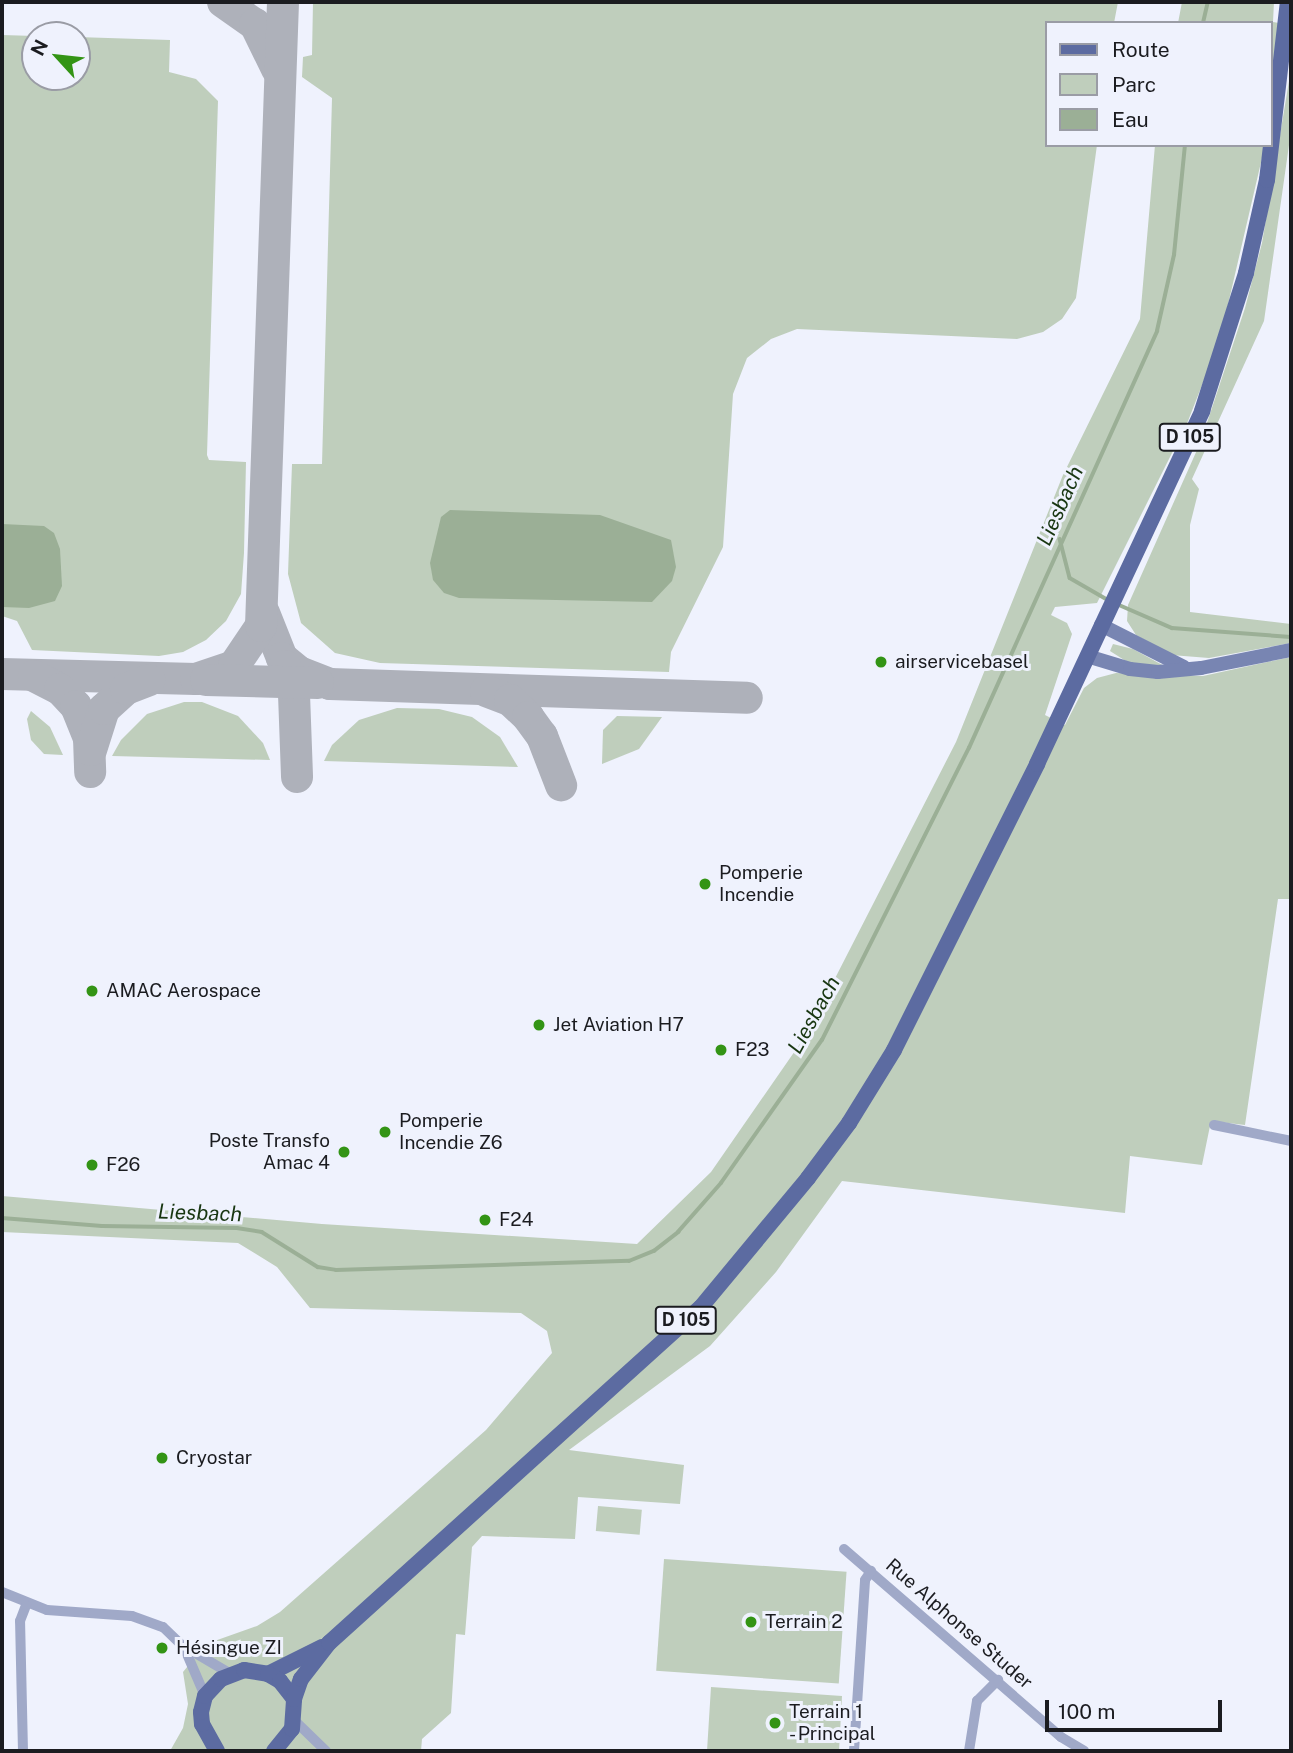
<!DOCTYPE html>
<html>
<head>
<meta charset="utf-8">
<style>
  body { margin:0 }
  #map { position:relative; width:1293px; height:1753px; overflow:hidden; background:#eff2fd; font-family:"Public Sans",sans-serif }
  div>[style] { position:absolute }
  [style*='--x'] { left:calc(var(--x)*1px); top:calc(var(--y)*1px); width:calc(var(--w)*1px); rotate:calc(var(--a)*1deg) }
  .green>* { inset:0; background:#bfcebc; transform-origin:0 0 }
  .water>* { inset:0; background:#9baf96 }
  .stream>* { height:3.5px; margin:-1.75px; padding:0 1.75px; transform-origin:1.75px; border-radius:1.75px; background:#9baf96 }
  .taxiway>* { height:32px; margin:-16px; padding:0 16px; transform-origin:16px; border-radius:16px; background:#aeb1ba }
  .street>* { height:10px; margin:-5px; padding:0 5px; transform-origin:5px; border-radius:5px; background:#a0a9c8 }
  .secondary>* { height:14px; margin:-7px; padding:0 7px; transform-origin:7px; border-radius:7px; background:#7885b2 }
  .primary>* { height:16px; margin:-8px; padding:0 8px; transform-origin:8px; border-radius:8px; background:#5c6ba1 }
  .dots>* { width:19px; height:19px; translate:-50% -50%; box-sizing:border-box; border:4px solid #eff2fd; border-radius:50% }
  span { translate:-50% -50%; white-space:nowrap; text-align:center; line-height:1.15; -webkit-text-stroke:6px #eff2fd; paint-order:stroke }
  .shield-label span { padding:2px 5px; background:#eff2fd; border:2px solid; border-radius:5px; -webkit-text-stroke-width:0 }
  .shield-label { font-size:18px; color:#1b1c20; font-weight:700 }
  .poi-label { font-size:19px; color:#1b1c20 }
  .left { translate:0 -50%; text-align:left }
  .right { translate:-100% -50%; text-align:right }
  .street-label { font-size:19px; color:#1b1c20 }
  .water-label { font-size:21px; color:#183611; font-style:italic }
  .frame { position:absolute; inset:0; border:4px solid #1b1c20; pointer-events:none }
  .legend { position:absolute; left:1045px; top:21px; width:228px; height:126px; box-sizing:border-box; background:#eff2fd; border:2px solid #9a9ca5; margin:0; padding:9px 12px; list-style:none; font-size:21px; color:#1b1c20 }
  .legend li { display:flex; align-items:center; gap:14px; height:35px }
  .legend b { width:35px; border:2px solid #9a9ca5 }
  .north { position:absolute; left:21px; top:21px; width:70px; height:70px; box-sizing:border-box; background:#eff2fd; border:2px solid #9a9ca5; border-radius:50%; rotate:297deg; font-size:19px; font-weight:700; line-height:28px; text-align:center; color:#1b1c20 }
  .north::after { content:''; display:block; margin:auto; width:24px; height:32px; background:#339415; clip-path:polygon(50% 0,100% 100%,50% 72%,0 100%) }
  .scale { position:absolute; left:1045px; top:1700px; width:177px; height:32px; box-sizing:border-box; border:4px solid #1b1c20; border-top:0; padding-left:9px; font-size:21px; line-height:24px; white-space:nowrap; color:#1b1c20; -webkit-text-stroke:5px #eff2fd; paint-order:stroke }
</style>
</head>
<body>
<div id="map">
  <div class="green">
    <div style="clip-path:polygon(313px 2px,1118px 2px,1114px 23px,1046px 23px,1046px 145px,1097px 145px,1076px 298px,1062px 319px,1043px 332px,1017px 339px,797px 329px,771px 339px,747px 358px,733px 394px,723px 547px,671px 652px,669px 672px,380px 663px,335px 653px,301px 623px,288px 574px,292px 464px,322px 464px,332px 98px,302px 77px,303px 57px,312px 55px)"></div>
    <div style="clip-path:polygon(1182px 2px,1274px 2px,1273px 22px,1279px 23px,1270px 109px,1270px 23px,1178px 23px)"></div>
    <div style="clip-path:polygon(2px 35px,35px 36px,35px 77px,77px 77px,77px 37px,170px 40px,169px 72px,196px 79px,218px 101px,207px 455px,209px 460px,246px 462px,244px 553px,241px 594px,226px 621px,206px 640px,183px 652px,159px 656px,32px 650px,17px 621px,2px 616px)"></div>
    <div style="clip-path:polygon(1291px 69px,1291px 131px,1264px 321px,1192px 479px,1199px 489px,1190px 525px,1190px 612px,1291px 624px,1291px 643px,1209px 658px,1171px 655px,1136px 635px,1127px 621px,1128px 605px,1201px 441px,1245px 308px,1262px 243px)"></div>
    <div style="clip-path:polygon(1155px 145px,1265px 145px,1220px 339px,1188px 421px,1097px 603px,1055px 607px,1051px 615px,1067px 623px,1072px 634px,1045px 715px,1065px 725px,1084px 688px,1097px 678px,1116px 673px,1203px 676px,1291px 657px,1291px 899px,1278px 899px,1245px 1125px,1211px 1121px,1202px 1165px,1130px 1156px,1125px 1213px,842px 1181px,776px 1272px,710px 1346px,569px 1450px,684px 1465px,680px 1504px,578px 1497px,575px 1539px,482px 1536px,472px 1547px,465px 1635px,456px 1634px,451px 1713px,422px 1739px,421px 1751px,170px 1751px,183px 1728px,188px 1704px,183px 1672px,206px 1644px,257px 1626px,280px 1612px,486px 1430px,552px 1353px,547px 1331px,521px 1313px,310px 1308px,277px 1267px,238px 1243px,2px 1232px,2px 1196px,322px 1224px,637px 1244px,711px 1172px,806px 1035px,956px 742px,1063px 475px,1140px 319px)"></div>
    <div style="clip-path:polygon(1113px 644px,1133px 649px,1166px 667px,1132px 665px,1110px 651px)"></div>
    <div style="clip-path:polygon(184px 702px,202px 702px,238px 716px,263px 743px,270px 760px,112px 756px,121px 740px,147px 714px)"></div>
    <div style="clip-path:polygon(397px 708px,439px 709px,472px 717px,500px 737px,518px 767px,324px 761px,332px 745px,359px 720px)"></div>
    <div style="clip-path:polygon(31px 711px,50px 727px,63px 755px,44px 754px,31px 740px,27px 719px)"></div>
    <div style="clip-path:polygon(617px 716px,662px 717px,639px 749px,602px 764px,603px 730px)"></div>
    <div style="left:598px;top:1506px;width:44px;height:25px;rotate:5deg"></div>
    <div style="left:664px;top:1559px;width:183px;height:112px;rotate:4deg"></div>
    <div style="clip-path:polygon(711px 1687px,842px 1696px,839px 1751px,707px 1751px)"></div>
  </div>
  <div class="water">
    <div style="clip-path:polygon(450px 510px,600px 515px,671px 540px,676px 567px,672px 581px,652px 602px,459px 598px,444px 593px,433px 580px,430px 563px,441px 517px)"></div>
    <div style="clip-path:polygon(2px 524px,44px 526px,54px 533px,60px 549px,62px 586px,55px 601px,29px 608px,2px 607px)"></div>
  </div>
  <div class="stream">
    <div style="--x:1203;--y:23;--w:22;--a:-77"></div>
    <div style="--x:1060;--y:539;--w:40;--a:75.6"></div>
    <div style="--x:1070;--y:578;--w:46;--a:29.9"></div>
    <div style="--x:1117;--y:604;--w:60;--a:23.6"></div>
    <div style="--x:1172;--y:628;--w:119;--a:4.3"></div>
    <div style="--x:2;--y:1218;--w:100;--a:4.6"></div>
    <div style="--x:102;--y:1226;--w:135;--a:0.8"></div>
    <div style="--x:237;--y:1228;--w:25;--a:9"></div>
    <div style="--x:262;--y:1232;--w:66;--a:32"></div>
    <div style="--x:318;--y:1267;--w:18;--a:9"></div>
    <div style="--x:336;--y:1270;--w:293;--a:-1.8"></div>
    <div style="--x:629;--y:1261;--w:27;--a:-22"></div>
    <div style="--x:654;--y:1251;--w:31;--a:-38"></div>
    <div style="--x:678;--y:1232;--w:65;--a:-48.7"></div>
    <div style="--x:721;--y:1183;--w:175;--a:-54.8"></div>
    <div style="--x:822;--y:1040;--w:327;--a:-63.3"></div>
    <div style="--x:969;--y:748;--w:457;--a:-65.7"></div>
    <div style="--x:1157;--y:331;--w:78;--a:-77.4"></div>
    <div style="--x:1174;--y:255;--w:111;--a:-84.3"></div>
  </div>
  <div class="taxiway">
    <div style="--x:223;--y:2;--w:39;--a:35"></div>
    <div style="--x:255;--y:24;--w:50;--a:63.9"></div>
    <div style="--x:264;--y:613;--w:48;--a:68.2"></div>
    <div style="--x:282;--y:658;--w:22;--a:39"></div>
    <div style="--x:299;--y:672;--w:33;--a:21"></div>
    <div style="--x:330;--y:684;--w:417;--a:1.9"></div>
    <div style="--x:285;--y:666;--w:29;--a:72"></div>
    <div style="--x:294;--y:694;--w:83;--a:87.9"></div>
    <div style="--x:2;--y:674;--w:194;--a:1.5"></div>
    <div style="--x:196;--y:679;--w:40;--a:-18.9"></div>
    <div style="--x:234;--y:666;--w:48;--a:-56"></div>
    <div style="--x:261;--y:626;--w:624;--a:-87.98"></div>
    <div style="--x:34;--y:676;--w:29;--a:27"></div>
    <div style="--x:60;--y:689;--w:23;--a:47"></div>
    <div style="--x:76;--y:706;--w:35;--a:68"></div>
    <div style="--x:89;--y:738;--w:34;--a:88"></div>
    <div style="--x:206;--y:680;--w:112;--a:1.5"></div>
    <div style="--x:486;--y:691;--w:26;--a:21"></div>
    <div style="--x:510;--y:700;--w:25;--a:43"></div>
    <div style="--x:528;--y:717;--w:24;--a:54"></div>
    <div style="--x:542;--y:736;--w:53;--a:68.8"></div>
    <div style="--x:91;--y:750;--w:43;--a:-72.4"></div>
    <div style="--x:104;--y:709;--w:30;--a:-42"></div>
    <div style="--x:126;--y:689;--w:25;--a:-21"></div>
  </div>
  <div class="street">
    <div style="--x:1214;--y:1125;--w:79;--a:11.7"></div>
    <div style="--x:844;--y:1549;--w:287;--a:40.9"></div>
    <div style="--x:1061;--y:1737;--w:27;--a:31"></div>
    <div style="--x:2;--y:1592;--w:48;--a:21.8"></div>
    <div style="--x:47;--y:1610;--w:85;--a:4"></div>
    <div style="--x:132;--y:1616;--w:33;--a:20"></div>
    <div style="--x:163;--y:1627;--w:29;--a:44"></div>
    <div style="--x:184;--y:1647;--w:53;--a:66.8"></div>
    <div style="--x:185;--y:1647;--w:53;--a:30.4"></div>
    <div style="--x:293;--y:1719;--w:46;--a:44.1"></div>
    <div style="--x:23;--y:1751;--w:130;--a:-91.3"></div>
    <div style="--x:20;--y:1621;--w:17;--a:-69"></div>
    <div style="--x:854;--y:1751;--w:171;--a:-86.3"></div>
    <div style="--x:865;--y:1580;--w:11;--a:-56"></div>
    <div style="--x:969;--y:1751;--w:51;--a:-80.9"></div>
    <div style="--x:977;--y:1701;--w:30;--a:-45"></div>
  </div>
  <div class="secondary">
    <div style="--x:1101;--y:625;--w:93;--a:26.8"></div>
    <div style="--x:1087;--y:656;--w:45;--a:16.8"></div>
    <div style="--x:1130;--y:669;--w:28;--a:6"></div>
    <div style="--x:1158;--y:672;--w:43;--a:-5.3"></div>
    <div style="--x:1201;--y:668;--w:92;--a:-11.3"></div>
  </div>
  <div class="primary">
    <div style="--x:268;--y:1674;--w:60;--a:-26.6"></div>
    <div style="--x:217;--y:1751;--w:31;--a:-119"></div>
    <div style="--x:202;--y:1724;--w:12;--a:-95"></div>
    <div style="--x:201;--y:1712;--w:16;--a:-76"></div>
    <div style="--x:205;--y:1696;--w:23;--a:-47"></div>
    <div style="--x:221;--y:1679;--w:25;--a:-21"></div>
    <div style="--x:244;--y:1670;--w:24;--a:9"></div>
    <div style="--x:268;--y:1674;--w:14;--a:30"></div>
    <div style="--x:280;--y:1681;--w:23;--a:52"></div>
    <div style="--x:274;--y:1751;--w:28;--a:-51"></div>
    <div style="--x:292;--y:1729;--w:30;--a:-86"></div>
    <div style="--x:294;--y:1699;--w:21;--a:-71"></div>
    <div style="--x:301;--y:1679;--w:46;--a:-52.1"></div>
    <div style="--x:329;--y:1643;--w:501;--a:-42.09"></div>
    <div style="--x:701;--y:1307;--w:168;--a:-50.3"></div>
    <div style="--x:808;--y:1178;--w:69;--a:-53.3"></div>
    <div style="--x:849;--y:1123;--w:86;--a:-58.3"></div>
    <div style="--x:894;--y:1050;--w:320;--a:-63.4"></div>
    <div style="--x:1037;--y:764;--w:390;--a:-64.9"></div>
    <div style="--x:1202;--y:411;--w:145;--a:-72.3"></div>
    <div style="--x:1246;--y:273;--w:95;--a:-77.3"></div>
    <div style="--x:1267;--y:180;--w:179;--a:-83.3"></div>
  </div>
  <div class="dots">
    <div style="left:881px;top:662px;background:#339415"></div>
    <div style="left:705px;top:884px;background:#339415"></div>
    <div style="left:92px;top:991px;background:#339415"></div>
    <div style="left:539px;top:1025px;background:#339415"></div>
    <div style="left:721px;top:1050px;background:#339415"></div>
    <div style="left:385px;top:1132px;background:#339415"></div>
    <div style="left:344px;top:1152px;background:#339415"></div>
    <div style="left:92px;top:1165px;background:#339415"></div>
    <div style="left:485px;top:1220px;background:#339415"></div>
    <div style="left:162px;top:1458px;background:#339415"></div>
    <div style="left:751px;top:1622px;background:#339415"></div>
    <div style="left:162px;top:1648px;background:#339415"></div>
    <div style="left:775px;top:1723px;background:#339415"></div>
  </div>
  <div class="shield-label">
    <span style="left:1190px;top:437px">D 105</span>
    <span style="left:686px;top:1320px">D 105</span>
  </div>
  <div class="poi-label">
    <span class="left" style="left:895px;top:662px">airservicebasel</span>
    <span class="left" style="left:719px;top:884px">Pomperie<br>Incendie</span>
    <span class="left" style="left:106px;top:991px">AMAC Aerospace</span>
    <span class="left" style="left:553px;top:1025px">Jet Aviation H7</span>
    <span class="left" style="left:735px;top:1050px">F23</span>
    <span class="left" style="left:399px;top:1132px">Pomperie<br>Incendie Z6</span>
    <span class="right" style="left:330px;top:1152px">Poste Transfo<br>Amac 4</span>
    <span class="left" style="left:106px;top:1165px">F26</span>
    <span class="left" style="left:499px;top:1220px">F24</span>
    <span class="left" style="left:176px;top:1458px">Cryostar</span>
    <span class="left" style="left:765px;top:1622px">Terrain 2</span>
    <span class="left" style="left:176px;top:1648px">Hésingue ZI</span>
    <span class="left" style="left:789px;top:1723px">Terrain 1<br>- Principal</span>
  </div>
  <div class="street-label">
    <span style="left:959px;top:1624px;rotate:41deg">Rue Alphonse Studer</span>
  </div>
  <div class="water-label">
    <span style="left:1060px;top:506px;rotate:-66deg">Liesbach</span>
    <span style="left:814px;top:1015px;rotate:-61deg">Liesbach</span>
    <span style="left:200px;top:1213px;rotate:2deg">Liesbach</span>
  </div>
  <div class="frame"></div>
  <ul class="legend">
  <li><b style="height:9px;background:#5c6ba1"></b>Route</li>
  <li><b style="height:19px;background:#bfcebc"></b>Parc</li>
  <li><b style="height:19px;background:#9baf96"></b>Eau</li>
  </ul>
  <div class="north">N</div>
  <div class="scale">100 m</div>
</div>
</body>
</html>
